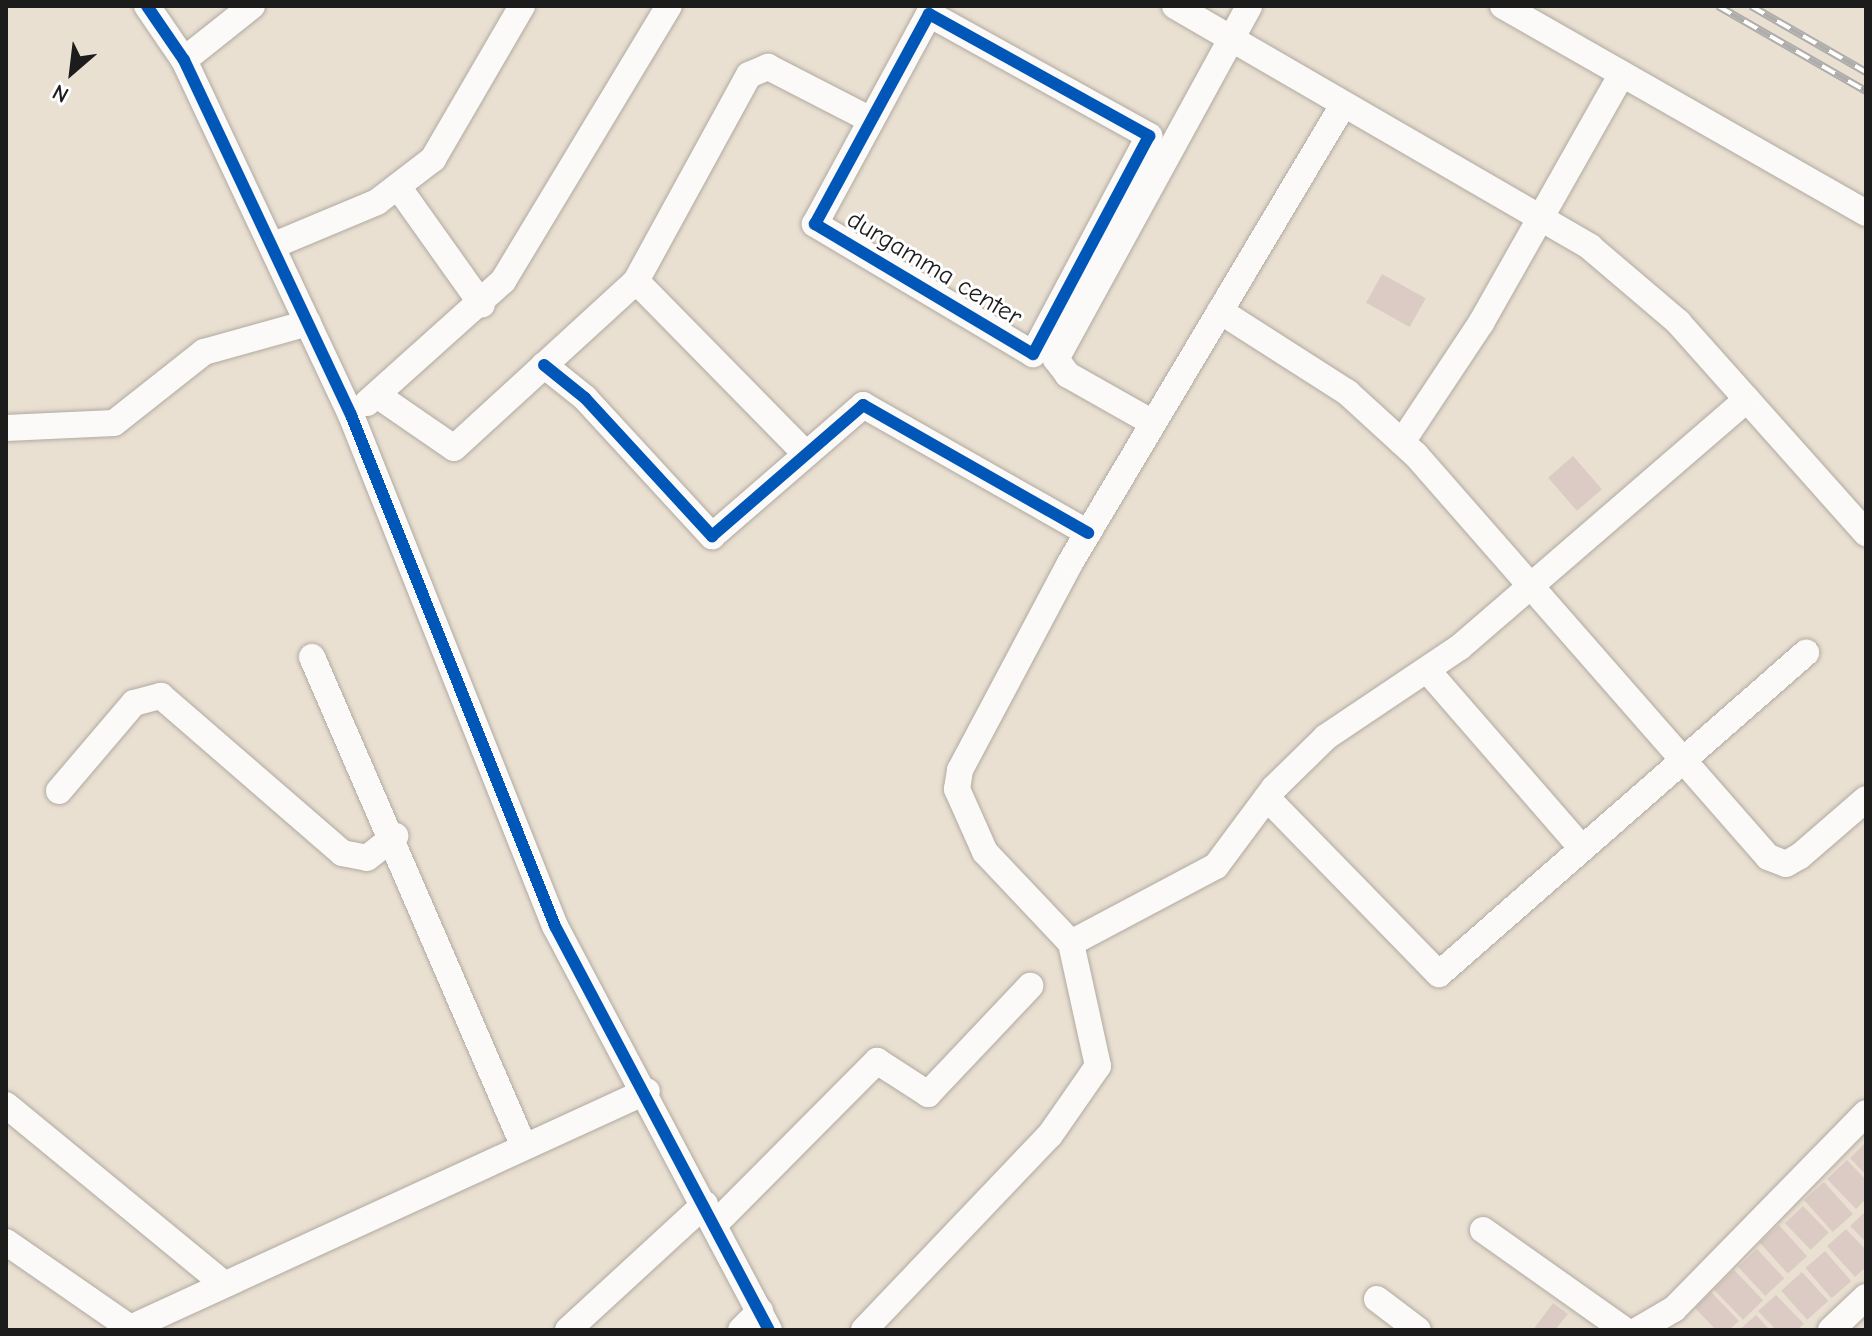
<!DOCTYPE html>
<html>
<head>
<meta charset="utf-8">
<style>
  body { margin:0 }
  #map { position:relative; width:1872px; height:1336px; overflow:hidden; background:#eae0d2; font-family:"Comic Neue",sans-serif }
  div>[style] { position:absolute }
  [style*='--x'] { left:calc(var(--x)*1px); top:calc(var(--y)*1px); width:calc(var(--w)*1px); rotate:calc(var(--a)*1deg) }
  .building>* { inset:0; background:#dccbc4; transform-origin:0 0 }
  .roads { filter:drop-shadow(0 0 2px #b0aaa1) drop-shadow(0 0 2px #b0aaa1) }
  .minor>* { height:26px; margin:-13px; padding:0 13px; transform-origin:13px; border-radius:13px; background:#fcfaf8 }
  .rail>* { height:8px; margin-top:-4px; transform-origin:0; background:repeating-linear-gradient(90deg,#fff 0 15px,#aeadab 0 30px); box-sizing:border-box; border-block:2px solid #aeadab }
  .cycleway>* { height:12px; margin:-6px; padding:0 6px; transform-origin:6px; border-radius:6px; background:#0057b8 }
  span { translate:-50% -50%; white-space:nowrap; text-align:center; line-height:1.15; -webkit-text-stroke:6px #fff; paint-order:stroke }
  .street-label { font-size:26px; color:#1c1c1c }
  .frame { position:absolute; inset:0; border:8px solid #1c1c1c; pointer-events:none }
  .north { position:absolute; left:32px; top:32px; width:80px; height:80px; -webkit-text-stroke:6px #fff; paint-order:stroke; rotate:208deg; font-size:22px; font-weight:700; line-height:32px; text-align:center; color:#1c1c1c }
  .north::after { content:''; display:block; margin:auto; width:28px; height:36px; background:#1c1c1c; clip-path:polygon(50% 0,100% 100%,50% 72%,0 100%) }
</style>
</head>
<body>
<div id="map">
  <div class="building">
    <div style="left:1382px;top:274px;width:50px;height:33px;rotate:29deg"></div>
    <div style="left:1573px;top:456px;width:44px;height:33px;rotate:49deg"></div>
    <div style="clip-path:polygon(1866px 1142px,1866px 1175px,1850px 1158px)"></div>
    <div style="clip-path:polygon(1847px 1160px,1866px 1180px,1866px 1199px,1856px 1209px,1827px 1179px)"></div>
    <div style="left:1824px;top:1182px;width:43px;height:27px;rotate:48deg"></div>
    <div style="left:1803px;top:1206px;width:37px;height:25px;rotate:46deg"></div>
    <div style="clip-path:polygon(1866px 1211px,1866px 1242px,1850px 1226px)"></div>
    <div style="left:1779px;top:1225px;width:42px;height:26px;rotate:48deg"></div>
    <div style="clip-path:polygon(1846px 1229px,1866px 1250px,1866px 1267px,1855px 1277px,1827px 1246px)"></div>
    <div style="left:1757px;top:1249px;width:40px;height:26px;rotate:47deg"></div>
    <div style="left:1825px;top:1251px;width:40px;height:26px;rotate:49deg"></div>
    <div style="left:1734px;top:1270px;width:42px;height:28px;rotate:46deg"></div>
    <div style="left:1802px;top:1272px;width:39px;height:28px;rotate:48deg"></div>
    <div style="clip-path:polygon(1711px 1292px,1739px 1321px,1729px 1330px,1716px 1330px,1695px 1308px)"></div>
    <div style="clip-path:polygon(1776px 1295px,1804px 1324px,1797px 1330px,1776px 1330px,1758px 1311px)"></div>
    <div style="clip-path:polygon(1553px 1303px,1568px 1314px,1555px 1330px,1533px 1330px)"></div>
    <div style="clip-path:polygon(1756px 1315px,1770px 1330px,1739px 1330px)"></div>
  </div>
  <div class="roads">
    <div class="minor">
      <div style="--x:147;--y:6;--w:65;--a:55.6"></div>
      <div style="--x:184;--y:60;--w:392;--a:64.8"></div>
      <div style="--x:351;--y:415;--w:550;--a:68.24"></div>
      <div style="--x:555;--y:926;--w:457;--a:62.1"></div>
      <div style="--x:1175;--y:6;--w:480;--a:30.1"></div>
      <div style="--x:1590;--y:247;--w:116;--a:40.4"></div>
      <div style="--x:1678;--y:322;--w:283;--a:48.3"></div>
      <div style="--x:1503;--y:6;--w:418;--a:29.7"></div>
      <div style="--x:929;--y:14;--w:252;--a:29"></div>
      <div style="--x:1149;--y:136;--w:247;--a:118"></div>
      <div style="--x:1033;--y:354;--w:254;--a:-149.2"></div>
      <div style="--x:815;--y:224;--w:239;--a:-61.5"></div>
      <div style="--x:184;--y:60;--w:87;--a:-38.5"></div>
      <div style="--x:399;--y:188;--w:143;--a:54.6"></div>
      <div style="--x:272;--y:246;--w:114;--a:-22.7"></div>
      <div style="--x:377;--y:202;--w:71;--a:-37.5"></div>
      <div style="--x:433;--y:159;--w:177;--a:-59.8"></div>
      <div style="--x:636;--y:281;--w:238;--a:45.5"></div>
      <div style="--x:1220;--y:311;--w:152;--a:32.6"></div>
      <div style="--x:1348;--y:393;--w:92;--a:42.4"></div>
      <div style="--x:1416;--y:455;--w:534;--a:48.79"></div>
      <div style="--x:1768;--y:857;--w:19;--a:21"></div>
      <div style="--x:1786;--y:864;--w:16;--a:-30"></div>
      <div style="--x:1800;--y:856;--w:87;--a:-40.8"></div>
      <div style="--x:544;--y:365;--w:53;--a:38.8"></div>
      <div style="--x:585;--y:398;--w:188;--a:47.4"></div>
      <div style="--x:712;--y:536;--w:200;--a:-40.9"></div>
      <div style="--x:863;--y:405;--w:259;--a:29.6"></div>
      <div style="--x:377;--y:395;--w:93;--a:34.5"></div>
      <div style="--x:454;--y:448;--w:247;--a:-42.5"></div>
      <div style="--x:636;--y:281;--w:235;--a:-61.3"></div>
      <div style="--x:749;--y:75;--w:21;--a:-23"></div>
      <div style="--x:768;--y:67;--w:116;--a:27.2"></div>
      <div style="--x:367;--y:403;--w:183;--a:-41.9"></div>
      <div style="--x:503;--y:281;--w:321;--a:-58.9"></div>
      <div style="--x:1153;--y:423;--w:98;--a:-150.5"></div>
      <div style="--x:1068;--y:375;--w:20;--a:-127"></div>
      <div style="--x:1056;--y:359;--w:402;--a:-61.3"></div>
      <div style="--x:6;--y:428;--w:108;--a:-2.7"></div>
      <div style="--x:114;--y:423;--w:115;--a:-38.3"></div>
      <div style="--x:204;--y:352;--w:108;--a:-15.6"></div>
      <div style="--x:1402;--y:442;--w:143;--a:-56.4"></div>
      <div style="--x:1481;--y:323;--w:286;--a:-60.5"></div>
      <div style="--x:312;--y:657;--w:534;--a:66.6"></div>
      <div style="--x:1427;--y:670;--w:236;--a:49"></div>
      <div style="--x:59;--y:791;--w:116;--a:-49.6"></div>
      <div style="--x:134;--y:703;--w:28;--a:-15"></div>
      <div style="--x:161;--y:696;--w:240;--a:40.9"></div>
      <div style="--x:342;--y:853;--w:25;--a:11"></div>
      <div style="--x:367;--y:858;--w:36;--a:-38"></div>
      <div style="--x:1267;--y:798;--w:246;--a:45.7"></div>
      <div style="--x:1439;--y:974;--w:488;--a:-41.2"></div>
      <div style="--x:1071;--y:943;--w:164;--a:-28"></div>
      <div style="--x:1216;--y:866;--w:97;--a:-53.4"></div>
      <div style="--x:1274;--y:788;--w:73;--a:-44.4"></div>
      <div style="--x:1326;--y:737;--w:161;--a:-33.9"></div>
      <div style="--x:1460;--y:647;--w:379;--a:-40.8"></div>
      <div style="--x:6;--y:1105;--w:281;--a:39.4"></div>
      <div style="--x:715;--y:1224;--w:230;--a:-45.2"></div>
      <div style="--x:877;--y:1061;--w:61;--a:32.9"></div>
      <div style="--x:928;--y:1094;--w:149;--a:-46.6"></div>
      <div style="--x:1483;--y:1230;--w:173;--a:35.3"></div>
      <div style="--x:6;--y:1242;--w:151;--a:34.7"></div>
      <div style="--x:1377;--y:1299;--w:51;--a:37.1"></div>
      <div style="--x:126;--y:1330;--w:573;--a:-24.64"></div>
      <div style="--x:568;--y:1330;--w:186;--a:-42.6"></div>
      <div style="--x:741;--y:1330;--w:27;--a:-45"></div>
      <div style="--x:864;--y:1330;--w:269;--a:-46.4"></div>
      <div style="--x:1050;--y:1135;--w:84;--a:-55.2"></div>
      <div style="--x:1098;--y:1066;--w:126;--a:-102.4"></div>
      <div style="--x:1071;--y:943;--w:125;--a:-133.4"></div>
      <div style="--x:985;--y:852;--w:69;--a:-114"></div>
      <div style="--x:957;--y:789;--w:19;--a:-81"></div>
      <div style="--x:960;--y:770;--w:234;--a:-62"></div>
      <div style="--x:1070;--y:563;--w:533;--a:-59.2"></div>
      <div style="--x:1638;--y:1330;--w:42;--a:-30.3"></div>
      <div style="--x:1674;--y:1309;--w:274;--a:-45.6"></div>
      <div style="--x:1831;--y:1330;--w:48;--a:-43.3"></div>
    </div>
  </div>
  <div class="rail">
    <div style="--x:1718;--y:6;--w:171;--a:29.9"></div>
    <div style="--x:1751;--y:6;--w:133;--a:29.9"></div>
  </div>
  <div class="cycleway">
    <div style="--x:147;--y:6;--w:65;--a:55.6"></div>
    <div style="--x:184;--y:60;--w:392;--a:64.8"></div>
    <div style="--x:351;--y:415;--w:550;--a:68.24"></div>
    <div style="--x:555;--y:926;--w:457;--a:62.1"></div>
    <div style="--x:929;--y:14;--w:252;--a:29"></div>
    <div style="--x:1149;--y:136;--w:247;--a:118"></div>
    <div style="--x:1033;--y:354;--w:254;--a:-149.2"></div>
    <div style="--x:815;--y:224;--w:239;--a:-61.5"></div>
    <div style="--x:544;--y:365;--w:53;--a:38.8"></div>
    <div style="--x:585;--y:398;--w:188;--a:47.4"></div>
    <div style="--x:712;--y:536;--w:200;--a:-40.9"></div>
    <div style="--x:863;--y:405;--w:259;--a:29.6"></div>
  </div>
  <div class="street-label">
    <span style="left:934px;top:269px;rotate:31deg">durgamma center</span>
  </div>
  <div class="frame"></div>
  <div class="north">N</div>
</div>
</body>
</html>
